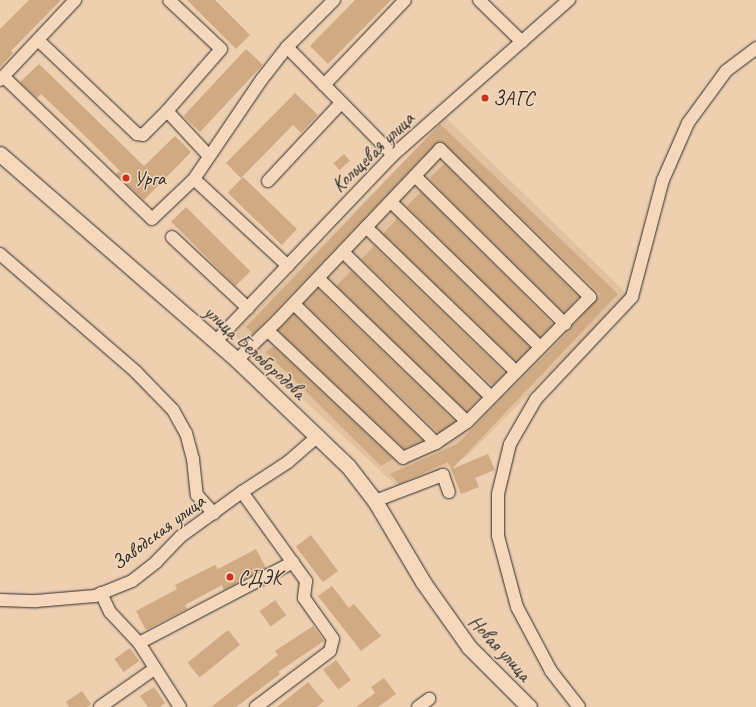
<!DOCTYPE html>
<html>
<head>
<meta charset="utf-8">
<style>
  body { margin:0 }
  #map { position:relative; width:756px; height:707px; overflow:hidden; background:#eecfb0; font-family:Caveat,sans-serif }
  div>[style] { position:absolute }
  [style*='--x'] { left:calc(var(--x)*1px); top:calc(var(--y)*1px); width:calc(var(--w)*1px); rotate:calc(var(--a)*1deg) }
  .built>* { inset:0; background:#e1c1a0 }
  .building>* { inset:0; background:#d0aa83; transform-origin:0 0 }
  .roads { filter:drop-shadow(0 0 1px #2b2b2b) drop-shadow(0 0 1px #2b2b2b) }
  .minor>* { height:12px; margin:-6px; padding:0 6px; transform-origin:6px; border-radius:6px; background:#f5d8bb }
  .major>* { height:15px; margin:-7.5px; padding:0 7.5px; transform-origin:7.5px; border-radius:7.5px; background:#f5d8bb }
  .dots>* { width:11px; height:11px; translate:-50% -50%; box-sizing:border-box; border:2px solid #f5d8bb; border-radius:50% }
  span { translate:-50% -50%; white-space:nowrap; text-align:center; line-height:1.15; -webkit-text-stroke:3px #f5d8bb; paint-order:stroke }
  .poi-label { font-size:20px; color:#2b2b2b }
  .left { translate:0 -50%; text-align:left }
  .street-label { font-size:20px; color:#2b2b2b }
</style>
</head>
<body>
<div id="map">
  <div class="built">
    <div style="clip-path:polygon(446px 118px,628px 295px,465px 458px,400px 489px,233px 334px)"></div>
  </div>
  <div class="building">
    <div style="clip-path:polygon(29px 0,61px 0,11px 51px,13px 53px,0 67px,0 29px)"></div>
    <div style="clip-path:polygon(187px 0,215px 0,250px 35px,236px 49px)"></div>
    <div style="clip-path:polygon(355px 0,391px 0,328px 64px,310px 46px)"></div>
    <div style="left:246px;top:49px;width:23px;height:92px;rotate:43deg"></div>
    <div style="clip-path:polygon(39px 64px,144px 166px,175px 136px,191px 152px,144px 200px,116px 174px,120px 171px,84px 135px,41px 94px,37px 98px,20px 82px)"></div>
    <div style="clip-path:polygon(295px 93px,318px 115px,301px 133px,293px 125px,241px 178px,226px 163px)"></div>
    <div style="clip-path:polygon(440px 124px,618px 294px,452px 469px,488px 454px,495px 470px,475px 478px,479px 487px,461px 494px,448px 462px,399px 484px,390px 474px,457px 444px,571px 329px,600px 294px,445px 144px,441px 142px,435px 144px,253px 334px,246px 327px)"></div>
    <div style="left:344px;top:154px;width:9px;height:14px;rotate:49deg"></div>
    <div style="clip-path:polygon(444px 164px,579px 297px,564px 313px,431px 181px,430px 178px)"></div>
    <div style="left:243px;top:177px;width:75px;height:22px;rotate:44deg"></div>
    <div style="left:421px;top:192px;width:187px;height:20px;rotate:45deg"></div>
    <div style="left:186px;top:207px;width:91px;height:21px;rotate:45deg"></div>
    <div style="left:397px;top:219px;width:185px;height:20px;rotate:44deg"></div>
    <div style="left:374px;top:246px;width:182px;height:18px;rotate:44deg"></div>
    <div style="left:351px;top:271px;width:181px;height:21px;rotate:44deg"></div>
    <div style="left:318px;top:289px;width:190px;height:20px;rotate:44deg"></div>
    <div style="clip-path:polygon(294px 314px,423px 441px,404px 449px,283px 335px,278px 330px)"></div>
    <div style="clip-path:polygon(273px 346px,393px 459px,381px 466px,266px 352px)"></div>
    <div style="left:311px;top:535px;width:45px;height:19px;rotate:53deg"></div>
    <div style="clip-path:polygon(256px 549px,266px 568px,224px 590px,222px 585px,185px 605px,187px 609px,146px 630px,136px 611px,177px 589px,175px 585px,215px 565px,218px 569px)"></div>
    <div style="clip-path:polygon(332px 586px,349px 608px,354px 604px,381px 636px,361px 651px,318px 596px)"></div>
    <div style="left:275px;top:600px;width:19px;height:19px;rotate:54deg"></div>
    <div style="clip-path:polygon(313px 626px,324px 641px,278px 672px,280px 674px,236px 707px,211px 707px,278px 655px,275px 651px)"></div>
    <div style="left:228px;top:630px;width:19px;height:52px;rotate:51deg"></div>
    <div style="left:130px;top:648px;width:16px;height:19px;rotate:55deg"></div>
    <div style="left:336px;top:660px;width:25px;height:16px;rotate:53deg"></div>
    <div style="clip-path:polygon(384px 678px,396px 694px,378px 707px,356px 707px,375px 693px,371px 687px)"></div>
    <div style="clip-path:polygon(308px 682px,324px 701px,317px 707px,277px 707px)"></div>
    <div style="clip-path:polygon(154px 687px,165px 703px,160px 707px,148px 707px,140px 696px)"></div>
    <div style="clip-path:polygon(82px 691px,91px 704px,87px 707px,69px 707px,66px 702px)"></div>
  </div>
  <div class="roads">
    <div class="minor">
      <div style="--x:334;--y:0;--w:66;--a:135"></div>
      <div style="--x:287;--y:47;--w:151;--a:45.5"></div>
      <div style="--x:479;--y:0;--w:60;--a:44.3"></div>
      <div style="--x:38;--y:40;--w:137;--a:43.5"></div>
      <div style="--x:137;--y:134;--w:6;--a:9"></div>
      <div style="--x:143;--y:135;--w:34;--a:-45"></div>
      <div style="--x:167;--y:111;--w:60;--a:47"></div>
      <div style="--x:4;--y:77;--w:205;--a:43.8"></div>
      <div style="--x:152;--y:219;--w:58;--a:-43.6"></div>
      <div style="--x:194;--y:179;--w:121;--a:-55.8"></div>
      <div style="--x:262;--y:79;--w:41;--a:-52"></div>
      <div style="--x:0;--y:80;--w:110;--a:-46.8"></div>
      <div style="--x:324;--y:85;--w:117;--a:-46.4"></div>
      <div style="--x:167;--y:111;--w:82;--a:-48.9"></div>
      <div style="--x:221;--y:49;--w:71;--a:-136.7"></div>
      <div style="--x:415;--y:176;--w:211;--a:44.6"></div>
      <div style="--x:194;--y:179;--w:128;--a:42.8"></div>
      <div style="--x:268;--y:181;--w:107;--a:-46.9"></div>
      <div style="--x:391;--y:202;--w:208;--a:44.2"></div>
      <div style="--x:366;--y:227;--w:209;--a:44"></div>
      <div style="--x:172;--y:237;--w:104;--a:43.1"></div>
      <div style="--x:343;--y:252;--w:207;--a:44.4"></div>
      <div style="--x:0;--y:254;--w:180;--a:40.9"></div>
      <div style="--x:136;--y:372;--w:53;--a:45.8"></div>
      <div style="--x:173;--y:410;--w:26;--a:61"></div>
      <div style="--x:186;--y:433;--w:27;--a:75"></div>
      <div style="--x:193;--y:459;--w:36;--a:84"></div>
      <div style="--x:197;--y:495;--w:25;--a:48"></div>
      <div style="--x:318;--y:278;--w:207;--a:44"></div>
      <div style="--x:294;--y:304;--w:199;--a:44.4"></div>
      <div style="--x:215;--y:342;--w:258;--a:-46.4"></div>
      <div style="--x:393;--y:155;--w:235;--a:-41.4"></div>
      <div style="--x:237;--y:360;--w:56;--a:-44.3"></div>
      <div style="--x:277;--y:321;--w:237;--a:-46.5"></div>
      <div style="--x:440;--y:149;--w:211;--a:44.6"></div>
      <div style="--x:590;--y:297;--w:175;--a:134.5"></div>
      <div style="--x:467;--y:422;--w:37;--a:146"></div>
      <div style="--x:436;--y:443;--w:36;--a:156"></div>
      <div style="--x:403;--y:458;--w:185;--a:-136.7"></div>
      <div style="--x:242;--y:492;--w:110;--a:54.3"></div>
      <div style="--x:306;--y:581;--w:17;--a:97"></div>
      <div style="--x:304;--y:598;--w:50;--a:54.7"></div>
      <div style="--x:333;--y:639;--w:12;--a:104"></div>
      <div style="--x:330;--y:651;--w:93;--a:142.9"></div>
      <div style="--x:375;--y:501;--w:73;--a:-20.9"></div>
      <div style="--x:443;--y:475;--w:18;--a:71"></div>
      <div style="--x:101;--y:593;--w:21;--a:65"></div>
      <div style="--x:110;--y:612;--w:42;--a:46.9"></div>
      <div style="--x:139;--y:643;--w:76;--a:57.4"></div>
      <div style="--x:0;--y:600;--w:36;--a:2"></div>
      <div style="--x:36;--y:601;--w:59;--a:-4.8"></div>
      <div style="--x:95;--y:596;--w:40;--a:-22"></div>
      <div style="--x:132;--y:581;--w:31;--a:-38"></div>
      <div style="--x:156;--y:562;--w:35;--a:-46"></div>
      <div style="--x:180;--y:537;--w:77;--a:-36"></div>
      <div style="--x:242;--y:492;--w:55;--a:-33.1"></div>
      <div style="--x:288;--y:462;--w:40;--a:-41"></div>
      <div style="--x:139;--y:643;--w:174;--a:-27.7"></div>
      <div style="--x:100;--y:707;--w:66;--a:-35.1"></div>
      <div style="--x:418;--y:707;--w:14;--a:-36"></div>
      <div style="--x:579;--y:707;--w:46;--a:-127.9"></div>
      <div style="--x:551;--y:671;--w:72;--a:-118"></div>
      <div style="--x:517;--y:607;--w:73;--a:-105"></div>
      <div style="--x:498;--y:536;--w:42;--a:-90"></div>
      <div style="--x:498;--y:494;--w:51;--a:-76.5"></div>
      <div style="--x:510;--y:444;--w:52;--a:-60"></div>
      <div style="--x:536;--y:399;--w:140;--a:-46.7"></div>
      <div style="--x:632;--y:297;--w:121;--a:-75.2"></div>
      <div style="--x:663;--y:180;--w:62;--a:-66.3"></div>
      <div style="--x:688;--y:123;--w:64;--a:-53.8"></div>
      <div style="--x:726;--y:71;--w:38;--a:-37"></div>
    </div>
    <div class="major">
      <div style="--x:0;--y:154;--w:314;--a:41"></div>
      <div style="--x:237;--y:360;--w:153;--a:43.7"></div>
      <div style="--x:348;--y:466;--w:44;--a:52.4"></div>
      <div style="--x:375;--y:501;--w:94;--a:59.3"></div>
      <div style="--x:423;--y:582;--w:80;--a:54.7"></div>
      <div style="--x:469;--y:647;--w:85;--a:45"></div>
    </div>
  </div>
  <div class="dots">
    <div style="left:485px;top:98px;background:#c8321e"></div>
    <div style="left:126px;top:178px;background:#c8321e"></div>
    <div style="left:230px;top:577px;background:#c8321e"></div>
  </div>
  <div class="poi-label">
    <span class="left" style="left:493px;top:98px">ЗАГС</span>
    <span class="left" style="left:134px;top:178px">Урга</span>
    <span class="left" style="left:238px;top:577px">СДЭК</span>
  </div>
  <div class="street-label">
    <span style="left:373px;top:152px;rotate:-44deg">Кольцевая улица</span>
    <span style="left:255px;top:352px;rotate:42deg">улица Белобородова</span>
    <span style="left:158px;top:532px;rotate:-37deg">Заводская улица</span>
    <span style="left:500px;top:648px;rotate:47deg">Новая улица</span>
  </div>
</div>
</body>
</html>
